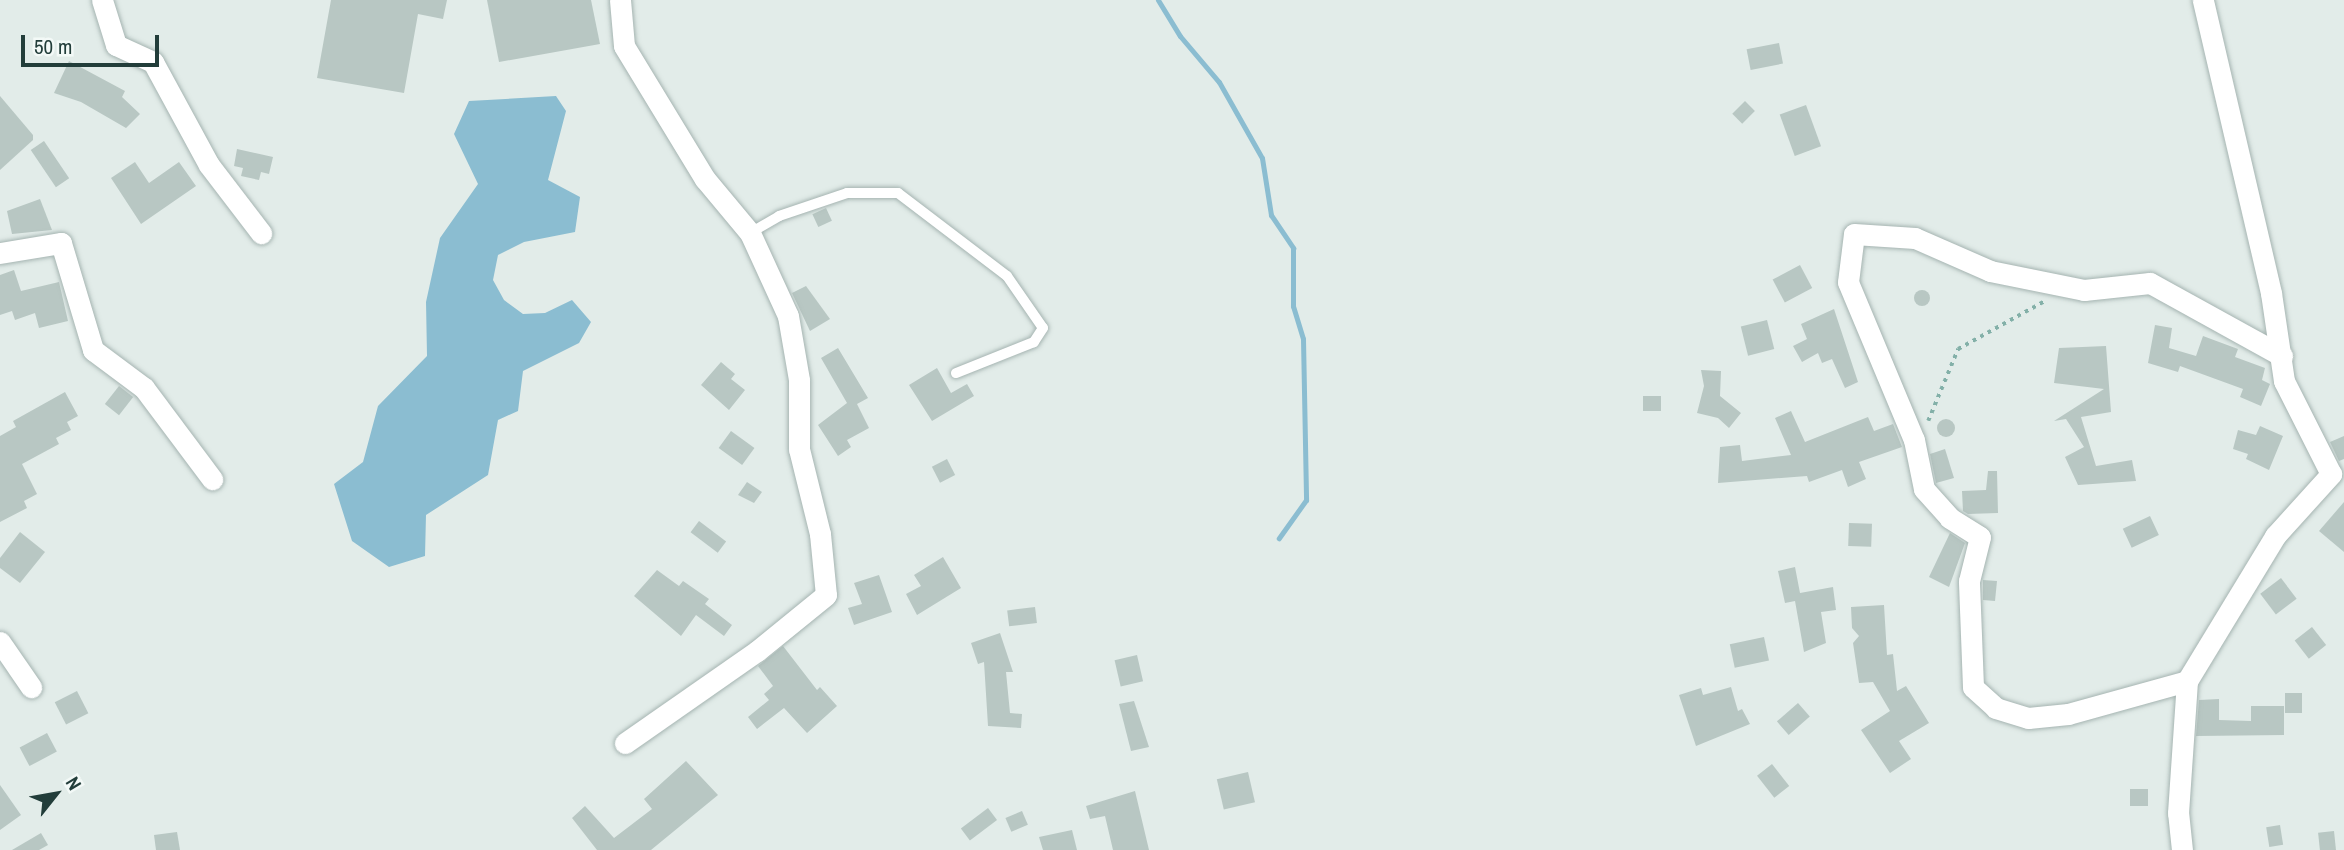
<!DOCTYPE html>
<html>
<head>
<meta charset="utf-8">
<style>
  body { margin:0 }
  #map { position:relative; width:2344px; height:850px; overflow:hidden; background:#e2ece9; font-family:"Archivo Narrow",sans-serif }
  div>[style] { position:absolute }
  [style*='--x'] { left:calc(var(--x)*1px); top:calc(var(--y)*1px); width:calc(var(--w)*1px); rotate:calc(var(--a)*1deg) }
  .water>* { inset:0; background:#8bbdd1 }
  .stream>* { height:5px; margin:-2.5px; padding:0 2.5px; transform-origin:2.5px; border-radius:2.5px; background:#8bbdd1 }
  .building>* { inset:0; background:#b8c7c3; transform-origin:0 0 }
  .round { border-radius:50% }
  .path>* { height:3.5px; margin-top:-1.75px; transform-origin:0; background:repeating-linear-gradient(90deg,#83b0a8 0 3.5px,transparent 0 8.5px) }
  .roads { filter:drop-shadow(0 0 2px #a5b4b1) drop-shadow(0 0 2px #a5b4b1) }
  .service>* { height:10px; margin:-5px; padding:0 5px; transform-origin:5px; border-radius:5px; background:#fff }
  .minor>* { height:21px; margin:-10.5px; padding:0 10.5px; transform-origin:10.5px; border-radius:10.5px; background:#fff }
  span { translate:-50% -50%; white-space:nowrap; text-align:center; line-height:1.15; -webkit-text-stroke:5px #f3f9f7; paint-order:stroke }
  .north { position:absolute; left:21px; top:759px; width:70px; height:70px; -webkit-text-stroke:5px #f3f9f7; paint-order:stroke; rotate:59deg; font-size:19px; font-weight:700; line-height:28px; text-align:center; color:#223d3a }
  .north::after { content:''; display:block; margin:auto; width:24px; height:32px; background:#223d3a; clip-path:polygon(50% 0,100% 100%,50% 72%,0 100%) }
  .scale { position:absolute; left:21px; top:35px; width:138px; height:32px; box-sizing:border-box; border:4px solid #223d3a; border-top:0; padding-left:9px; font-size:21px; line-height:24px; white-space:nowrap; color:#223d3a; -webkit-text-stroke:5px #f3f9f7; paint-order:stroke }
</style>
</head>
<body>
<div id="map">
  <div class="water">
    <div style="clip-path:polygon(556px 96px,566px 111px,548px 180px,580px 197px,575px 232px,524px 242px,498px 255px,493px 280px,504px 300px,523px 314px,545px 313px,572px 300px,591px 322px,579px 343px,523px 371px,518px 411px,498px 420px,488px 475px,426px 515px,425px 556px,389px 567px,352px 541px,334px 484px,363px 462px,378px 406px,427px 356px,426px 302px,440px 238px,478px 184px,454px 134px,469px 101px)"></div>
  </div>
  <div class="stream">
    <div style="--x:1158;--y:0;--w:42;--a:58.6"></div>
    <div style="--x:1180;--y:36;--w:60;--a:49.7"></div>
    <div style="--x:1219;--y:82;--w:87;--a:60.5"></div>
    <div style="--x:1262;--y:158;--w:58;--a:81"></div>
    <div style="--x:1271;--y:215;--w:40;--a:56"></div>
    <div style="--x:1293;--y:248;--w:58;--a:90"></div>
    <div style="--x:1293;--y:306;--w:34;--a:73"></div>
    <div style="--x:1303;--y:339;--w:161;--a:88.9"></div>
    <div style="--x:1306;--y:500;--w:47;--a:125.4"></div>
  </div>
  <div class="building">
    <div style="clip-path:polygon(331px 0,447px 0,443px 19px,418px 14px,404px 93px,317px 78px)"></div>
    <div style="clip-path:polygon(487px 0,591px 0,600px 44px,499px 62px)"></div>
    <div style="left:1779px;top:43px;width:21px;height:33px;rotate:79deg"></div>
    <div style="clip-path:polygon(69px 61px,125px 91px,122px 97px,140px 114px,126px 128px,81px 102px,54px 93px)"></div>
    <div style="clip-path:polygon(0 96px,33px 135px,33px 140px,0 170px)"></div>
    <div style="left:1745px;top:101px;width:14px;height:18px;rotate:45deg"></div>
    <div style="left:1806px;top:105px;width:44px;height:28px;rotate:70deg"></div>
    <div style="left:44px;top:141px;width:45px;height:16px;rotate:56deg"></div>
    <div style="clip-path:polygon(237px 149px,273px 157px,269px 174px,261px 172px,259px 180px,241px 176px,243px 168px,234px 166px)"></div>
    <div style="clip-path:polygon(135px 162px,149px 183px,179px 162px,196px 186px,141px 224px,111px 178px)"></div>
    <div style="clip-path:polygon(40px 199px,52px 230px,12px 234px,7px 211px)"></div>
    <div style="left:826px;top:208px;width:14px;height:15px;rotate:65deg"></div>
    <div style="left:1800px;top:265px;width:26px;height:31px;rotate:62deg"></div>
    <div style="clip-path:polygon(14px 270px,21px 291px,59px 282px,68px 321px,39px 328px,35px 313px,15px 320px,12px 311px,0 315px,0 275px)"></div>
    <div style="clip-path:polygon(806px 286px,830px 319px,810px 331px,792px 293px)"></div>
    <div class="round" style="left:1914px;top:290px;width:16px;height:16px"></div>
    <div style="clip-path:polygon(1834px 309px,1858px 382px,1845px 388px,1832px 359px,1822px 363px,1818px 353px,1802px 362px,1793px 346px,1807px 339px,1801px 324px)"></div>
    <div style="left:1767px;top:320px;width:30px;height:27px;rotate:76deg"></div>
    <div style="clip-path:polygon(2155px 325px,2172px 328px,2169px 348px,2196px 356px,2203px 336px,2238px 349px,2235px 357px,2265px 368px,2262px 380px,2270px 384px,2261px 406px,2240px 397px,2243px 389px,2180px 366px,2178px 372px,2148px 363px)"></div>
    <div style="clip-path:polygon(2106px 346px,2111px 412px,2081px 417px,2096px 466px,2132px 460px,2136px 481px,2078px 485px,2065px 457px,2084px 447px,2066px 419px,2054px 421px,2104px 389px,2054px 383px,2059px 348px)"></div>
    <div style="clip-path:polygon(838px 348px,868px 398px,857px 404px,869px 428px,847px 440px,851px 447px,838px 456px,818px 425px,847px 403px,821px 358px)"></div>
    <div style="clip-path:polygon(721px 362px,735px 374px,731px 379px,745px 390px,729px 410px,701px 385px)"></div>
    <div style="clip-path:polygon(937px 368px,951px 393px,967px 384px,974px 396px,932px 421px,909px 385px)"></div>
    <div style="clip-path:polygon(1701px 370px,1721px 371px,1720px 396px,1741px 413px,1729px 428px,1718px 418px,1697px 413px,1704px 386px)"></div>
    <div style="left:119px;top:386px;width:18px;height:23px;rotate:38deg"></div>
    <div style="clip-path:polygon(65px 392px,78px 416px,67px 422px,71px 430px,56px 438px,59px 444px,22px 464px,37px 494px,24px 501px,27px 508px,0 522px,0 436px,16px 427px,13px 421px)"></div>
    <div style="left:1643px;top:396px;width:18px;height:15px"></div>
    <div style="clip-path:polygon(1791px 411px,1805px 442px,1868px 417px,1874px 431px,1893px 424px,1902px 447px,1859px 462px,1866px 479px,1848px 487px,1842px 470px,1809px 482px,1807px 476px,1718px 483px,1720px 447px,1740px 445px,1742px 461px,1791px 455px,1775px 418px)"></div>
    <div class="round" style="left:1937px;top:419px;width:18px;height:18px"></div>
    <div style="clip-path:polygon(2260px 426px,2283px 436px,2269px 470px,2246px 459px,2248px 454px,2233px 449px,2238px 430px,2256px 435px)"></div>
    <div style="left:731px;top:431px;width:29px;height:21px;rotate:36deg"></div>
    <div style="clip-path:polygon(2344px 436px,2344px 459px,2339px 461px,2330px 442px)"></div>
    <div style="clip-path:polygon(1945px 449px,1954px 478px,1936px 483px,1930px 454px)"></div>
    <div style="left:947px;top:459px;width:18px;height:17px;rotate:63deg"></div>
    <div style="clip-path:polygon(1988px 471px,1997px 471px,1998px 513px,1968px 514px,1963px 511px,1962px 491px,1986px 490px)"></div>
    <div style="clip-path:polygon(747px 482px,762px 492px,754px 503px,738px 495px)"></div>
    <div style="clip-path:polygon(2344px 502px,2344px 552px,2319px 531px)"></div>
    <div style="left:2150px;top:516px;width:21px;height:30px;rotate:65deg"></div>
    <div style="left:699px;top:521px;width:34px;height:14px;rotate:37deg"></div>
    <div style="left:1849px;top:523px;width:23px;height:23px;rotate:2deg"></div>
    <div style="clip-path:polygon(20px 532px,45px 552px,20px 583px,0 568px,0 558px)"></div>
    <div style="clip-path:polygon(1950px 533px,1965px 543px,1949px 587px,1929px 577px)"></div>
    <div style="clip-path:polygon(943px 557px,961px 588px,917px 615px,906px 594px,921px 586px,914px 575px)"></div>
    <div style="clip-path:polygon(1795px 567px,1800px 593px,1833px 587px,1836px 610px,1821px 612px,1826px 643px,1804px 652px,1795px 601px,1785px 603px,1778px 571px)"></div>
    <div style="clip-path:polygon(657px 570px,679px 586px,683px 581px,709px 599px,705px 604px,732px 625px,724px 636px,696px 615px,681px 636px,634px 596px)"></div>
    <div style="clip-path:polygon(879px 575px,892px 612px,854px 625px,848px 608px,862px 604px,854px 583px)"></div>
    <div style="left:2281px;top:578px;width:26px;height:26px;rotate:53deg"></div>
    <div style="clip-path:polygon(1983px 580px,1997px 581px,1995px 601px,1983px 600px)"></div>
    <div style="clip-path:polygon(1884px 605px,1887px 655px,1893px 654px,1897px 691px,1906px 686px,1929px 723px,1899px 741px,1911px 759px,1890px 773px,1861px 730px,1890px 711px,1873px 682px,1859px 683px,1853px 643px,1859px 636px,1852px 628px,1851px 607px)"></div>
    <div style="left:1035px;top:607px;width:16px;height:28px;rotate:83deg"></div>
    <div style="left:2312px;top:627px;width:23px;height:22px;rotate:52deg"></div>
    <div style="clip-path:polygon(1000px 633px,1013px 672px,1006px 672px,1010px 713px,1022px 714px,1021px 728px,988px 726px,984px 662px,978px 664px,971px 643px)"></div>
    <div style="left:1764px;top:637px;width:24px;height:35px;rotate:78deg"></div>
    <div style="clip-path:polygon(783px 646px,817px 690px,820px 687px,837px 706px,807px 733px,784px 708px,757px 729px,748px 717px,769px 700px,764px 694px,773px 686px,758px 666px)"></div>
    <div style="left:1137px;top:655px;width:27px;height:23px;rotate:77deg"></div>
    <div style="clip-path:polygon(1731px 687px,1738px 711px,1742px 709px,1750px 724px,1696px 746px,1679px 695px,1701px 688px,1703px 695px)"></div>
    <div style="left:77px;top:691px;width:25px;height:25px;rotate:63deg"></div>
    <div style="left:2285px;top:693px;width:17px;height:20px"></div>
    <div style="clip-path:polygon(2219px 699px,2219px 720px,2251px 721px,2251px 706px,2284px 706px,2284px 735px,2196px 736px,2199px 700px)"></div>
    <div style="clip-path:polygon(1134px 701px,1149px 747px,1131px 751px,1119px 704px)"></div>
    <div style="left:1798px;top:703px;width:18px;height:28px;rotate:49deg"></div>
    <div style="left:47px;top:733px;width:21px;height:31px;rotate:62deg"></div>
    <div style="clip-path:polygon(686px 761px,718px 795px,651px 850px,597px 850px,572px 818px,585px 806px,614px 838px,652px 809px,644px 799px)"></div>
    <div style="left:1772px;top:764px;width:28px;height:19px;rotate:52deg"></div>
    <div style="left:1248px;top:772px;width:31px;height:32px;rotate:77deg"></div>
    <div style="clip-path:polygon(0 785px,21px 815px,0 830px)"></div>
    <div style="left:2130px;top:789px;width:18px;height:17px"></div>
    <div style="clip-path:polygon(1135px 791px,1149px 850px,1113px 850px,1105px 816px,1090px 819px,1086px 806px)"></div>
    <div style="left:988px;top:808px;width:15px;height:34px;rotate:53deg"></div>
    <div style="left:1022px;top:811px;width:15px;height:18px;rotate:67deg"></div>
    <div style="left:2280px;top:825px;width:20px;height:14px;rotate:81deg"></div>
    <div style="clip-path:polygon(1072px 830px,1077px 850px,1043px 850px,1039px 837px)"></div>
    <div style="left:2334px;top:831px;width:19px;height:16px;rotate:84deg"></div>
    <div style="clip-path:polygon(177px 832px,180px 850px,156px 850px,154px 835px)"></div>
    <div style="clip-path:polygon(41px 833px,48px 845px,39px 850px,12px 850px)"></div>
  </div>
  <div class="path">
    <div style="--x:1928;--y:421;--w:78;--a:-67.4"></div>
    <div style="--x:1958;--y:349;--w:99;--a:-28.9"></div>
  </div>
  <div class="roads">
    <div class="service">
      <div style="--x:750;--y:233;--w:34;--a:-30"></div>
      <div style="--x:779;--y:216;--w:72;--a:-18.7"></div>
      <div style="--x:847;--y:193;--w:51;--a:0"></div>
      <div style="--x:898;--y:193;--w:137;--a:37.3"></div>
      <div style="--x:1007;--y:276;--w:63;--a:55.3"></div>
      <div style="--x:1043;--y:328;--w:17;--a:123"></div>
      <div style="--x:1034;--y:342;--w:84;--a:158.3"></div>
    </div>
    <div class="minor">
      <div style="--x:102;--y:0;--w:47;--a:72.7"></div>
      <div style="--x:116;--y:45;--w:41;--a:24.7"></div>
      <div style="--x:153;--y:62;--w:117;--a:61.5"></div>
      <div style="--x:209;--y:165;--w:86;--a:52.6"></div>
      <div style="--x:620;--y:0;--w:46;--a:85"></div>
      <div style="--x:624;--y:46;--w:156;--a:58.7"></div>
      <div style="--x:705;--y:179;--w:70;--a:50.2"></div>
      <div style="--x:750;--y:233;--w:91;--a:65.4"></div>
      <div style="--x:788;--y:316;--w:65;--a:80.2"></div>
      <div style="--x:799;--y:380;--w:69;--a:90"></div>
      <div style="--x:799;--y:449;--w:88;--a:76.1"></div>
      <div style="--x:820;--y:534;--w:61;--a:84.4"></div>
      <div style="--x:826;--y:595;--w:89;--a:140.9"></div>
      <div style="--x:757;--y:651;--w:161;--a:145.1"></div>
      <div style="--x:0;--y:253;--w:62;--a:-9.3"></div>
      <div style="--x:61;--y:243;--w:112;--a:73.3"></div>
      <div style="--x:93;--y:350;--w:64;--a:36.7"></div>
      <div style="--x:144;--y:388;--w:114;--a:53.2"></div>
      <div style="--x:0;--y:642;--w:55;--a:55.4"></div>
      <div style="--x:2187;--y:681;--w:123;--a:164.5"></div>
      <div style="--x:2068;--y:714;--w:40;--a:174.3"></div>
      <div style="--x:2028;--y:718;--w:34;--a:-163"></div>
      <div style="--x:1996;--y:708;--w:31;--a:-138"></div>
      <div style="--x:1973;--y:687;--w:106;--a:-92.2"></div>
      <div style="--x:1969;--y:581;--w:45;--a:-76"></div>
      <div style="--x:1980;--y:537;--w:36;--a:-148"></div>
      <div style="--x:1950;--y:518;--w:39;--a:-132"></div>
      <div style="--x:1924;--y:489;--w:50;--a:-101.5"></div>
      <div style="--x:1914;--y:440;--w:171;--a:-112.7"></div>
      <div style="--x:1848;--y:282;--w:48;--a:-82.9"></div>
      <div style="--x:1854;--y:234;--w:61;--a:3.8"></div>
      <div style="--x:1915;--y:238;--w:82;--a:23.7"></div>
      <div style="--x:1990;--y:271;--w:96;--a:11.4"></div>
      <div style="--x:2084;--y:290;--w:66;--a:-6.1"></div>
      <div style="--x:2150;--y:283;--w:151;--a:28.9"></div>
      <div style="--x:2182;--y:850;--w:37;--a:-96"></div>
      <div style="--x:2178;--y:813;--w:132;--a:-86.1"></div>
      <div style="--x:2187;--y:681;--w:170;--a:-58.7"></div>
      <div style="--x:2275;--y:536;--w:84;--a:-47.9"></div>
      <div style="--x:2331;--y:474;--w:104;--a:-116.8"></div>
      <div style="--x:2284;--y:381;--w:89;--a:-98.4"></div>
      <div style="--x:2271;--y:293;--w:301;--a:-103.1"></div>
    </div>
  </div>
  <div class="north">N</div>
  <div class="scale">50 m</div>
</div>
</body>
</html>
